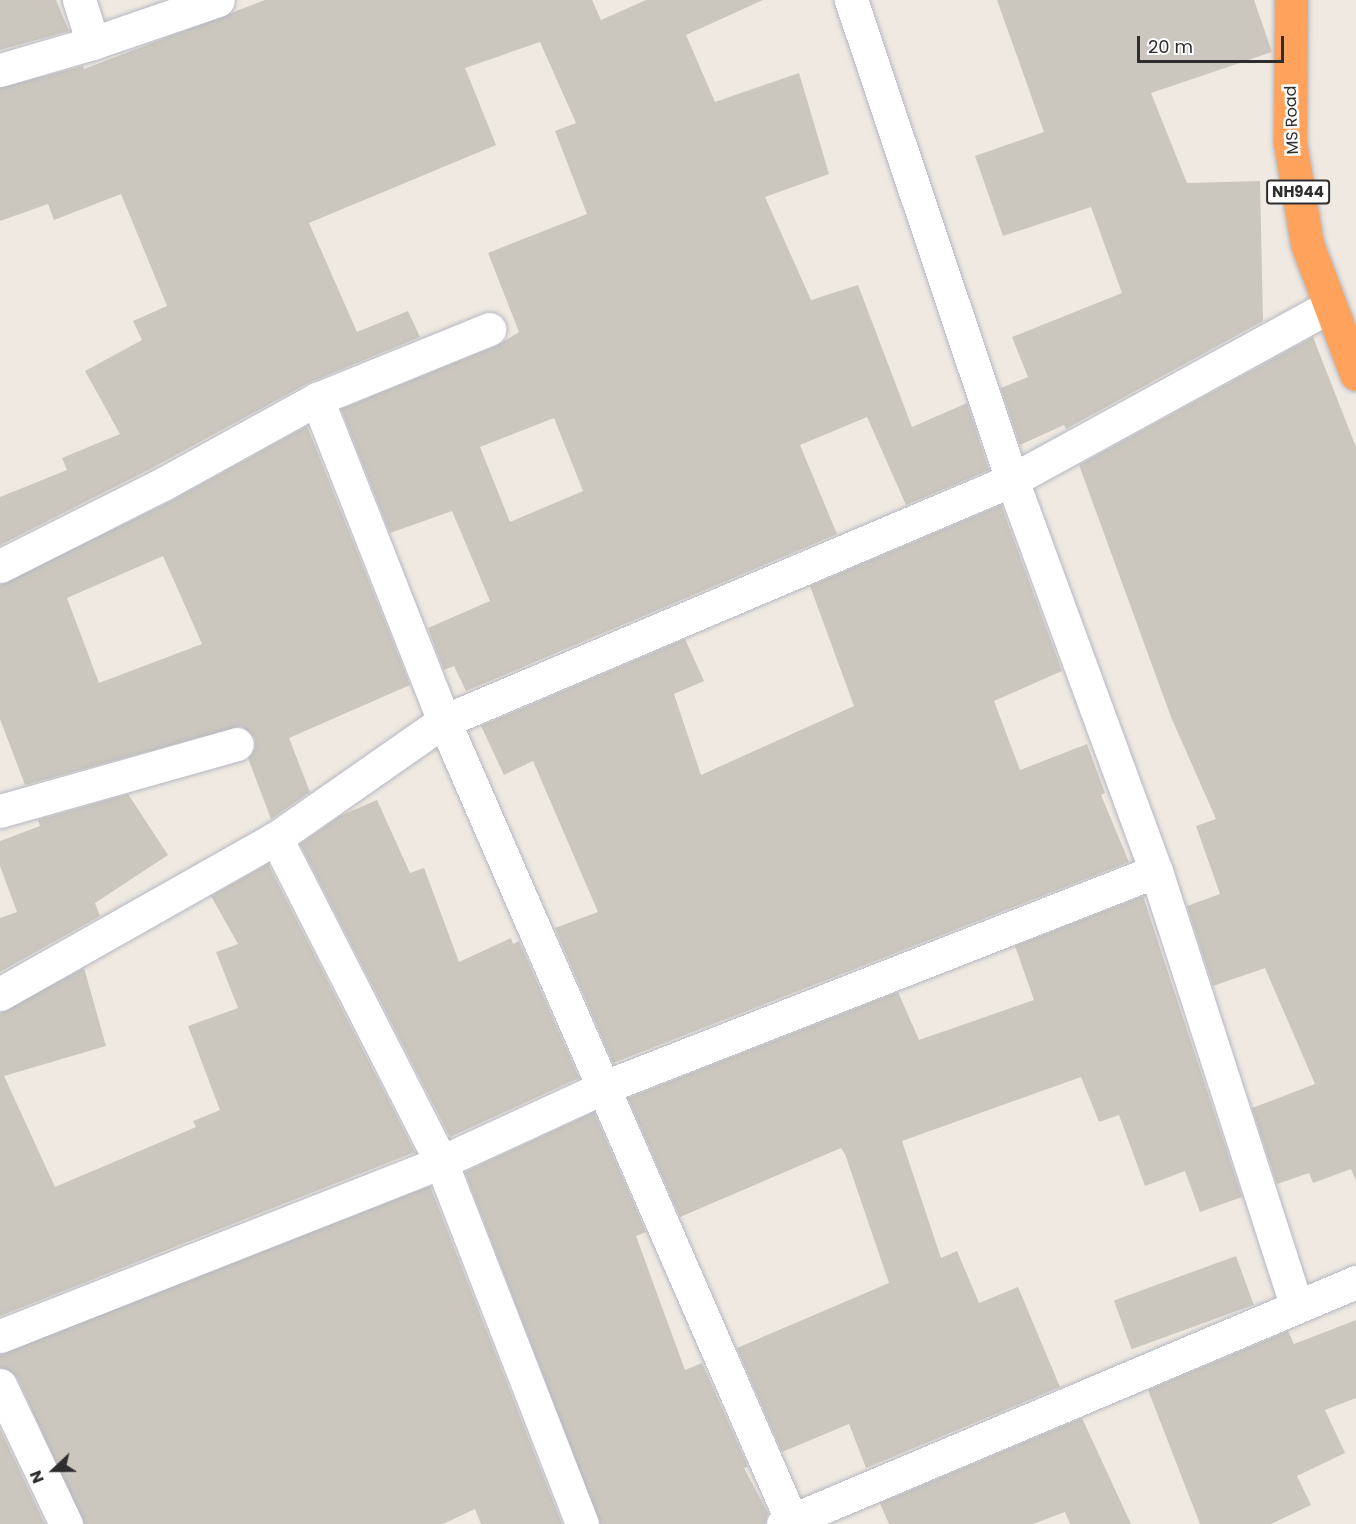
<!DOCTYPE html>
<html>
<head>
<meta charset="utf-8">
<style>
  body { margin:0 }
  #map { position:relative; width:1356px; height:1524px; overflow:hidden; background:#efe9e1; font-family:Poppins,sans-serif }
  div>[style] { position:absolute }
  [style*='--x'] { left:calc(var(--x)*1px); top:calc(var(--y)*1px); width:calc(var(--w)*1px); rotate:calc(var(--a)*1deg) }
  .building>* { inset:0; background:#cbc7bf; transform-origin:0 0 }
  .roads { filter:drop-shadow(0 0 2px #b4b7c1) drop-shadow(0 0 2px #b4b7c1) }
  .street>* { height:33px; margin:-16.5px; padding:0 16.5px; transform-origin:16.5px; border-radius:16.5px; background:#fff }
  .secondary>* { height:33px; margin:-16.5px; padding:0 16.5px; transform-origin:16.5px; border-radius:16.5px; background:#fff }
  .highway>* { height:33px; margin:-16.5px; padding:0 16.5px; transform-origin:16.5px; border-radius:16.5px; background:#ffa35c }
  span { translate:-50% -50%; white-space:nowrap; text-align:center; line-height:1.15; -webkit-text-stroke:5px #fff; paint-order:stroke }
  .shield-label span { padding:2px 4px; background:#fff; border:2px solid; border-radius:4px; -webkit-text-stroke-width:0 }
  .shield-label { font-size:15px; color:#2e2e2e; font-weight:700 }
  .street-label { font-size:16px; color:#2e2e2e }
  .north { position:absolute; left:24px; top:1440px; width:60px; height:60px; -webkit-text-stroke:4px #fff; paint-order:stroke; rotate:248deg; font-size:16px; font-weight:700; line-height:24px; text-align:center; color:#2e2e2e }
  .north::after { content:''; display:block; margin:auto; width:21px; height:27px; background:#2e2e2e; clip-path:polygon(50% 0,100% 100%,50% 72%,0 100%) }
  .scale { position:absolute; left:1137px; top:36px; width:147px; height:27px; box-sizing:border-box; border:3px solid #2e2e2e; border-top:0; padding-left:8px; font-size:18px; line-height:21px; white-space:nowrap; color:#2e2e2e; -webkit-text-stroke:4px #fff; paint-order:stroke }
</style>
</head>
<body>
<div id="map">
  <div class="building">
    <div style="clip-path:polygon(0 0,56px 0,69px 31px,0 50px)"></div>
    <div style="clip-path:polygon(evenodd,265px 0,592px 0,601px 20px,646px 0,763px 0,686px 35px,715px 102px,799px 73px,829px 174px,765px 197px,811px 300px,858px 285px,912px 427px,967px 403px,989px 470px,906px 505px,867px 417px,800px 445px,837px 534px,466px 691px,454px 666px,444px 670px,428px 628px,490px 601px,452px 511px,390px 533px,341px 409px,496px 346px,519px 332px,488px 253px,587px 214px,555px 131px,576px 123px,540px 42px,465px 68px,496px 145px,309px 223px,357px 332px,408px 311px,420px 337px,308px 383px,154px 467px,0 545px,0 497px,67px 470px,62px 458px,120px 434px,85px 371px,142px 340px,133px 321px,167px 306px,121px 194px,54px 220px,48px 204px,0 221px,0 88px,83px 66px,84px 69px,265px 0,554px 418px,583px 491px,510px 522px,480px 447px,554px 418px)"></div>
    <div style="clip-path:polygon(997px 0,1254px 0,1272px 52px,1151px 93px,1187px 183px,1260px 181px,1263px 321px,1066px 429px,1064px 425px,1020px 445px,1001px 388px,1028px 377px,1012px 337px,1122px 293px,1091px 207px,1003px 236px,975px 156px,1044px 132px)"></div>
    <div style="clip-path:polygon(1313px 337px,1356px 447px,1356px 1181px,1351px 1169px,1313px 1183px,1309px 1173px,1277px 1184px,1252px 1108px,1315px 1084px,1265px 968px,1213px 986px,1187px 906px,1220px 894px,1196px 826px,1216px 819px,1171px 717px,1079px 465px)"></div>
    <div style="clip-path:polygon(evenodd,307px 426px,410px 685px,289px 738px,310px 792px,271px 819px,248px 758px,255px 749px,255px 738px,241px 726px,25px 785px,0 719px,0 585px,171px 501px,307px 426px,163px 556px,202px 644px,99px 683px,67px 598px,163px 556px)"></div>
    <div style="clip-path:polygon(1001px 505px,1062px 671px,994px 701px,1020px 770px,1087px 744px,1105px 793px,1101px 795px,1129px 862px,613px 1063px,555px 928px,598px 912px,533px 761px,504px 775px,481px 726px,685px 639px,704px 681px,674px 694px,701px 775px,854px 706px,810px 586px)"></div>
    <div style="clip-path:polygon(128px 794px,168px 855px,95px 903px,100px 916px,0 972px,0 918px,17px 912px,0 866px,0 841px,40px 826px,38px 820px)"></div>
    <div style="clip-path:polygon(377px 800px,410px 873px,424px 868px,459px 962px,511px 938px,513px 944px,519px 941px,579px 1078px,450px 1137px,300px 844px,340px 816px)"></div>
    <div style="clip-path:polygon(268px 864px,415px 1152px,0 1316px,0 1013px,84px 968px,106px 1046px,4px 1076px,55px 1187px,196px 1127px,193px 1121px,220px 1110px,188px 1026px,238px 1008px,216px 952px,238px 944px,211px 896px)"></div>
    <div style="clip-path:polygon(1143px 896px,1242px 1197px,1200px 1212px,1185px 1171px,1145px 1186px,1119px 1115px,1099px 1122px,1081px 1077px,902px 1141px,941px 1258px,957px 1251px,979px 1303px,1018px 1287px,1060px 1387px,866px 1468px,849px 1424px,782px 1452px,737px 1348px,889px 1283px,845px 1154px,841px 1148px,680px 1217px,628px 1098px,898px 992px,919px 1040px,1034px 1000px,1015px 946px)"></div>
    <div style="clip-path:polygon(594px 1112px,646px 1232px,636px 1236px,685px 1370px,702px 1363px,748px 1467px,744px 1468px,768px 1513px,765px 1524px,600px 1524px,465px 1172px)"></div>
    <div style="clip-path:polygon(430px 1186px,562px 1524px,481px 1524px,475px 1509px,443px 1524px,84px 1524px,17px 1377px,0 1367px,0 1354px)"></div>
    <div style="left:1236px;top:1256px;width:52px;height:130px;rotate:70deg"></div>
    <div style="clip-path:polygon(1356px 1320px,1356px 1398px,1325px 1410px,1345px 1453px,1297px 1476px,1311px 1505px,1271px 1524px,1200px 1524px,1148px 1390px,1288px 1331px,1294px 1344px)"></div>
    <div style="clip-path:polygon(1082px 1418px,1131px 1524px,1070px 1524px,1065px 1512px,1033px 1524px,889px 1524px,880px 1503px)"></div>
    <div style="clip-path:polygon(0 1429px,45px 1524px,0 1524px)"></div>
  </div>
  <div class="roads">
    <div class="street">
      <div style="--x:79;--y:0;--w:45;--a:72"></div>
      <div style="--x:851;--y:0;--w:506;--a:71.46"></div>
      <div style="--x:1012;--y:480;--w:417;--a:69.8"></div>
      <div style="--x:1156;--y:871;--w:456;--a:72.1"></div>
      <div style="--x:317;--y:399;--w:346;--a:68.5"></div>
      <div style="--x:444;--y:721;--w:876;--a:66.51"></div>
      <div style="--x:0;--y:566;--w:182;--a:-26.7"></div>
      <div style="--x:163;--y:484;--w:176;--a:-28.9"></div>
      <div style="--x:317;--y:399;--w:186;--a:-22.1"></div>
      <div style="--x:0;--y:811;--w:246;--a:-15.8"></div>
      <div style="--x:276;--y:838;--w:364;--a:63"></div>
      <div style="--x:441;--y:1162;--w:388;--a:68.7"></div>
      <div style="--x:0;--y:994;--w:317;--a:-29.5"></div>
      <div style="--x:276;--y:838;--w:205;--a:-34.9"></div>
      <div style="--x:444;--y:721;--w:617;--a:-22.99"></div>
      <div style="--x:1012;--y:480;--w:360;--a:-28.7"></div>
      <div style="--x:0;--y:1336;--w:474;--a:-21.5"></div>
      <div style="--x:441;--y:1162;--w:177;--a:-24.7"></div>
      <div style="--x:602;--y:1088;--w:595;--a:-21.39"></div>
      <div style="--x:0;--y:1385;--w:154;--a:64.6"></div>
    </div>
    <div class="secondary">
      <div style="--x:0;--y:70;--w:97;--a:-16.2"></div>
      <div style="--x:93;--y:43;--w:132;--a:-19"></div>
      <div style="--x:783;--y:1524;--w:622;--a:-22.9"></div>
    </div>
    <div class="highway">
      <div style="--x:1291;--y:0;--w:143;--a:90.4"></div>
      <div style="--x:1290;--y:143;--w:102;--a:80.4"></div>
      <div style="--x:1307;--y:244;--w:139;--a:69.3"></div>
    </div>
  </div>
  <div class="shield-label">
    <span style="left:1298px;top:192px">NH944</span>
  </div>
  <div class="street-label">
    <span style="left:1292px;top:120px;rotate:-92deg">MS Road</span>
  </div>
  <div class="north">N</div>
  <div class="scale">20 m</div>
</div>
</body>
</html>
